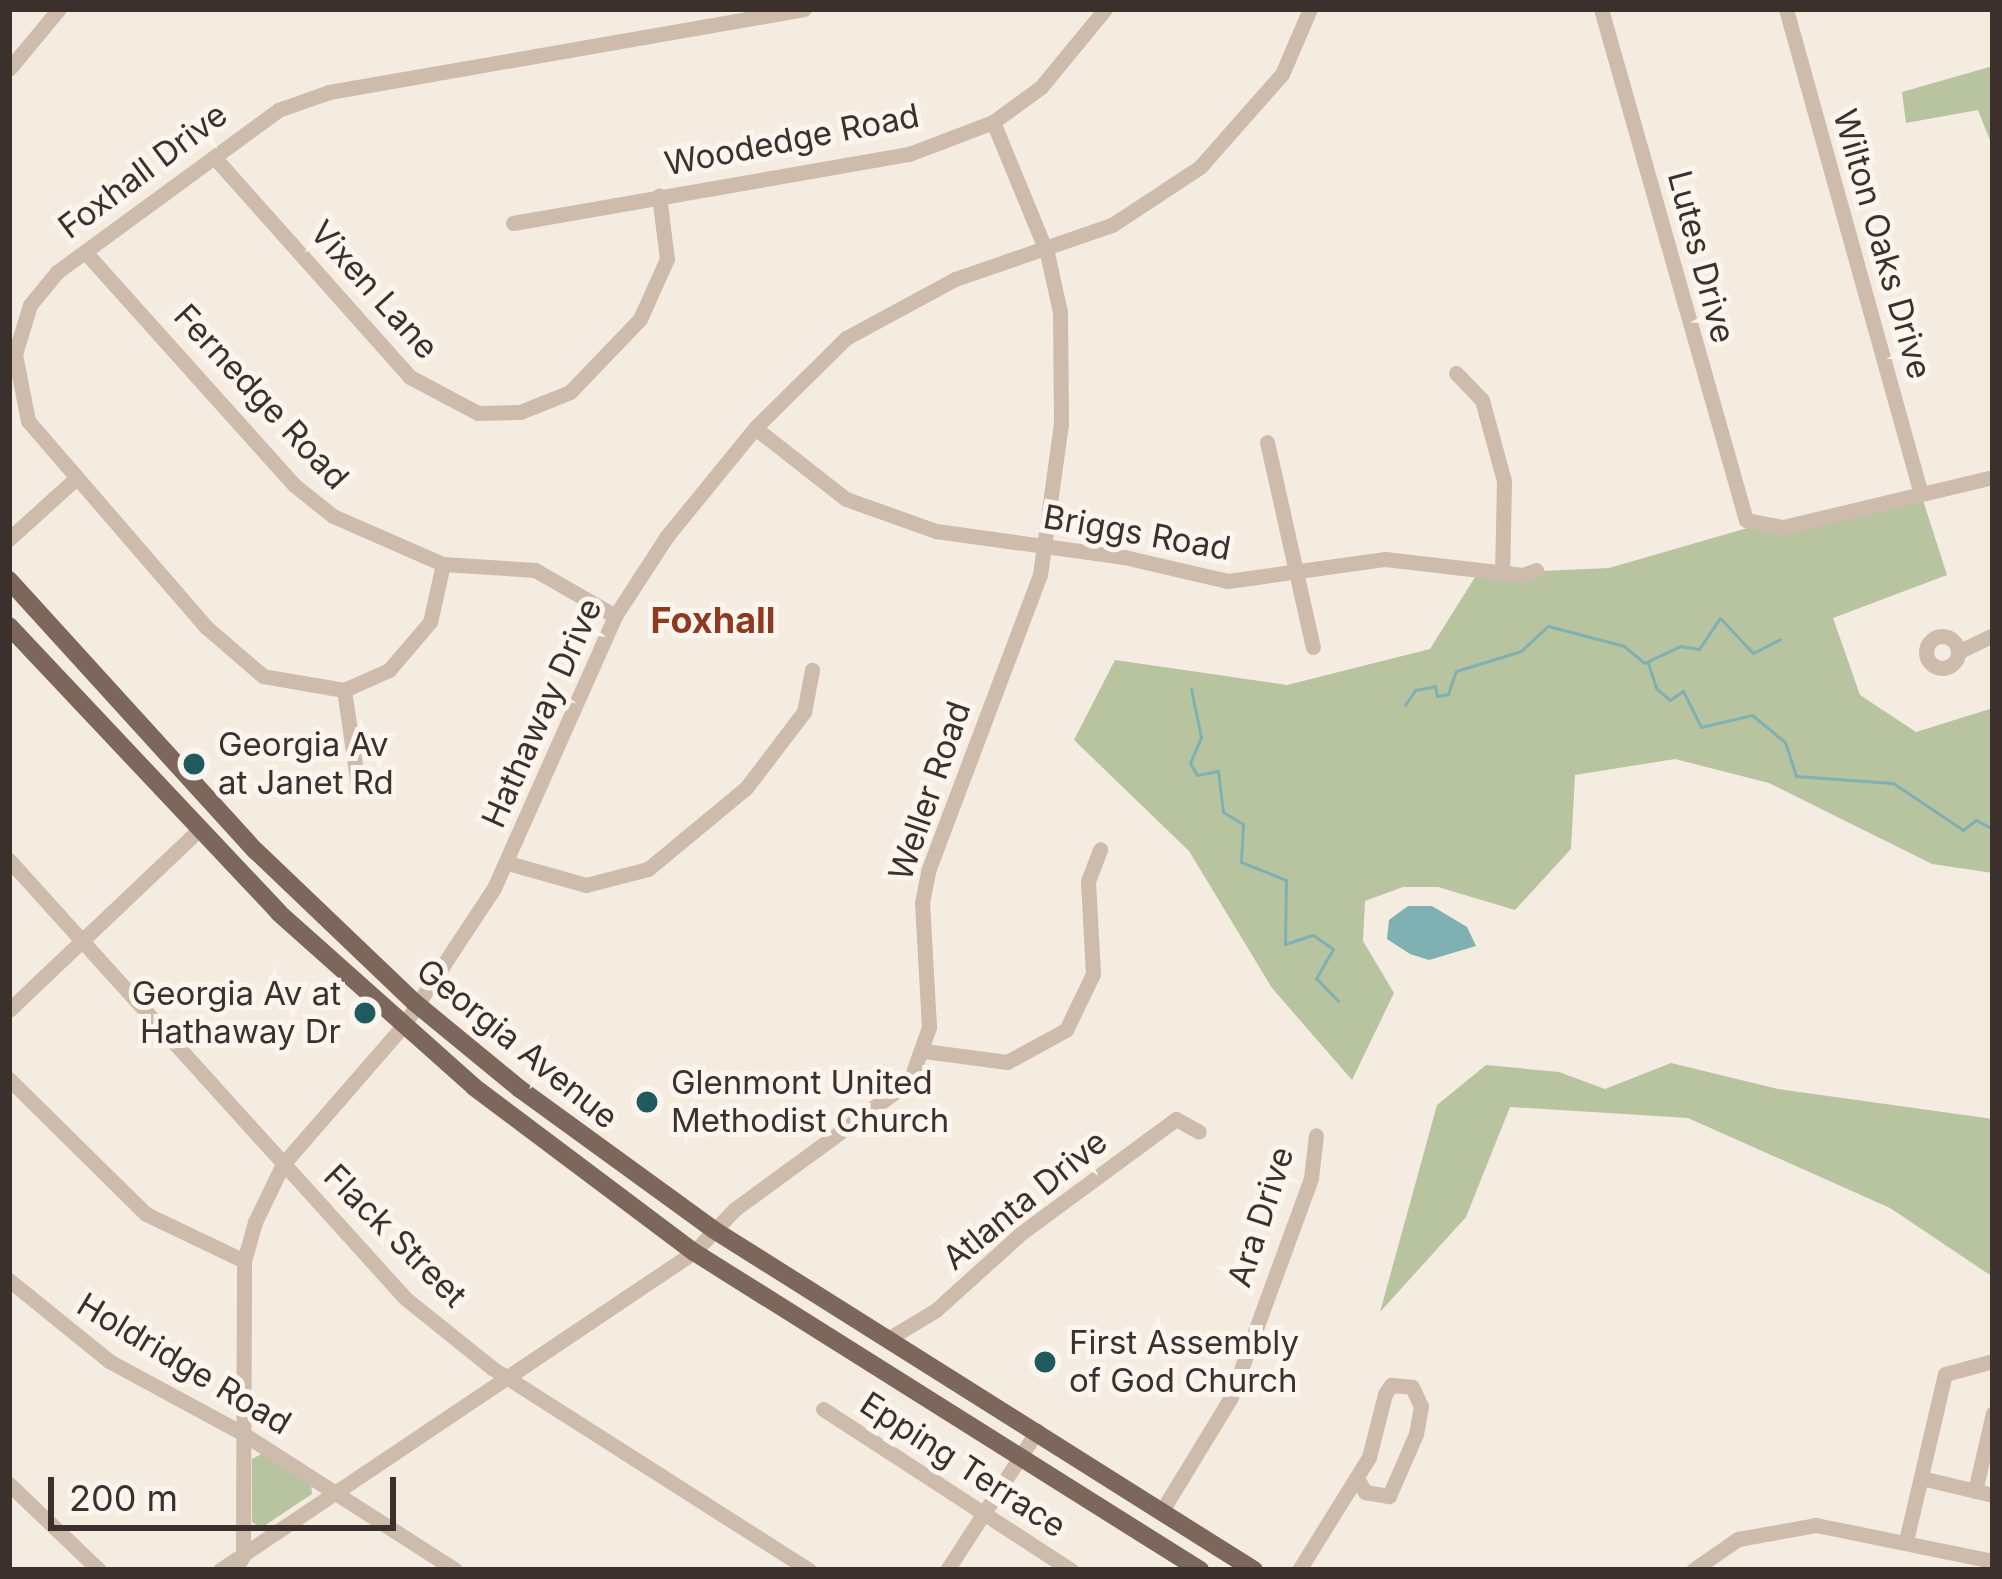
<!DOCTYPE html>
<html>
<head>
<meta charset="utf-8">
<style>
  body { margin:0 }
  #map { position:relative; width:2002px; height:1579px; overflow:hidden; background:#f4ebe1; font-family:Inter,sans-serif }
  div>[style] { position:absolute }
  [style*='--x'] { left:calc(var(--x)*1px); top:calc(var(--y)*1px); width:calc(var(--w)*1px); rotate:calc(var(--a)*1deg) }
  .green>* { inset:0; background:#b8c4a0 }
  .water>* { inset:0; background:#7fb0b2 }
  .stream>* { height:3px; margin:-1.5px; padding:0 1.5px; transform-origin:1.5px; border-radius:1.5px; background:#7fb0b2 }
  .minor>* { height:15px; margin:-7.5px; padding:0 7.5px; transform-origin:7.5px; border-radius:7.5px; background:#cdbbac }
  .minor>.ring { margin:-7.5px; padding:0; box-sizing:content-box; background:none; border:15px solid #cdbbac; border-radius:50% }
  .major>* { height:18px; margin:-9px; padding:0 9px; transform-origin:9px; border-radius:9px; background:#7d675c }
  .dots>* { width:33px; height:33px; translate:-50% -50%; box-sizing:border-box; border:6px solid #fbf5ee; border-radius:50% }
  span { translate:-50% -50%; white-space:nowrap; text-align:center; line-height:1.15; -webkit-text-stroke:10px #fbf5ee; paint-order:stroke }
  .street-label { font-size:33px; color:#3b302b }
  .poi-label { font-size:33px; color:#3b302b }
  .left { translate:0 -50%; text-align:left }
  .right { translate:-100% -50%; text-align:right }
  .neighbourhood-label { font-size:36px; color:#8c3b22; font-weight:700 }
  .frame { position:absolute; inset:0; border:12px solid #3b302b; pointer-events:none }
  .scale { position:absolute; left:48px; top:1477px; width:348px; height:54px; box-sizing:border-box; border:6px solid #3b302b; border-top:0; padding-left:15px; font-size:36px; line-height:42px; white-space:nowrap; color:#3b302b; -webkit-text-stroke:9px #fbf5ee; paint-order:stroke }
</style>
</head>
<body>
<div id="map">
  <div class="green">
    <div style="clip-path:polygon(1993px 66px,1993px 148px,1978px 110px,1906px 123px,1902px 92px)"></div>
    <div style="clip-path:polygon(1921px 494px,1947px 575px,1833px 618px,1860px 695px,1916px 732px,1993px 708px,1993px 873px,1932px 864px,1769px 783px,1675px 759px,1575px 775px,1571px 849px,1515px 910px,1438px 887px,1403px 887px,1365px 901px,1363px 941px,1394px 993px,1352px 1080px,1272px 988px,1189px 851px,1074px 740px,1115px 660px,1287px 685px,1430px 649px,1477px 574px,1609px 568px,1751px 527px)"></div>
    <div style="clip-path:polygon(1671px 1063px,1778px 1089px,1993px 1119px,1993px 1277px,1890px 1208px,1688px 1118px,1510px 1107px,1466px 1217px,1380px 1312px,1437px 1105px,1486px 1065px,1559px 1072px,1605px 1089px)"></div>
    <div style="clip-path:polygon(263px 1453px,311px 1484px,312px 1494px,261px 1528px,252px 1522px,252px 1459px)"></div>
  </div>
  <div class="water">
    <div style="clip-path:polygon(1408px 906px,1432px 906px,1467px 927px,1476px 946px,1429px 960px,1410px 954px,1387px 939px,1389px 920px)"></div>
  </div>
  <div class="stream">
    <div style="--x:1648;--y:663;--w:26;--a:72"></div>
    <div style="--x:1656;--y:688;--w:18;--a:41"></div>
    <div style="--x:1670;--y:700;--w:16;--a:-35"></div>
    <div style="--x:1683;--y:691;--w:40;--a:63.4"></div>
    <div style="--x:1701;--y:727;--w:52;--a:-13.2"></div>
    <div style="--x:1752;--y:715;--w:43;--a:39.3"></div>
    <div style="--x:1785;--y:742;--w:36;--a:72"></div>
    <div style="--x:1796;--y:776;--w:97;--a:4.1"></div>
    <div style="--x:1893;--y:783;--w:84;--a:33.9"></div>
    <div style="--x:1963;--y:830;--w:16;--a:-38"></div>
    <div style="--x:1976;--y:820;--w:19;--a:28"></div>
    <div style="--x:1191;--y:689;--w:49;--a:78.2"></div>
    <div style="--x:1201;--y:737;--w:28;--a:113"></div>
    <div style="--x:1190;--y:763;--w:14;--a:60"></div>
    <div style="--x:1197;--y:775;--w:21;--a:-11"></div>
    <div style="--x:1218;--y:771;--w:41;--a:83"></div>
    <div style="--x:1223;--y:812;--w:23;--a:31"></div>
    <div style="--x:1243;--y:824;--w:38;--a:93"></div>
    <div style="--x:1241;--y:862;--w:48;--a:21.8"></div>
    <div style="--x:1286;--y:880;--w:64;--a:90.9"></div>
    <div style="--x:1285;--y:944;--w:29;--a:-18"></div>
    <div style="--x:1313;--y:935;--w:24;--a:35"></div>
    <div style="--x:1333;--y:949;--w:34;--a:120"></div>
    <div style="--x:1316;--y:978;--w:32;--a:46"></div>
    <div style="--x:1405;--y:705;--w:18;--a:-56"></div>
    <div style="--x:1415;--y:690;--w:20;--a:-11"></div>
    <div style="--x:1435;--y:686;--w:10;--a:79"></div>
    <div style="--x:1437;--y:696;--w:11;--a:-10"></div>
    <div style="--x:1448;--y:694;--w:24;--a:-71"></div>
    <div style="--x:1456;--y:671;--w:68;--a:-17.1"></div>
    <div style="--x:1521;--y:651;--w:37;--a:-43"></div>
    <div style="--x:1548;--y:626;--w:79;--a:14.7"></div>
    <div style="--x:1624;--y:646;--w:26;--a:40"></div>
    <div style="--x:1644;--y:663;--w:40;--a:-25"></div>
    <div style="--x:1680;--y:646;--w:19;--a:9"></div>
    <div style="--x:1699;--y:649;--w:37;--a:-56"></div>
    <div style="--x:1720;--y:618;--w:48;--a:46.7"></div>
    <div style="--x:1753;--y:653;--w:30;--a:-27"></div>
  </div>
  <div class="minor">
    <div style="--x:1601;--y:9;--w:531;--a:74.16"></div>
    <div style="--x:1746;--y:520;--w:38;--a:11"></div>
    <div style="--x:1783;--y:527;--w:216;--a:-13.4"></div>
    <div style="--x:1786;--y:9;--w:503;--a:74.45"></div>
    <div style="--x:9;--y:69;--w:78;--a:-50.2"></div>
    <div style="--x:214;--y:157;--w:295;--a:48.3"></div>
    <div style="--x:410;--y:377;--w:77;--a:27.9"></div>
    <div style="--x:478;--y:413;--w:42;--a:-1.4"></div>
    <div style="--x:520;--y:412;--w:54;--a:-21.8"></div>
    <div style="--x:570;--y:392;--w:101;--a:-46.2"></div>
    <div style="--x:640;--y:319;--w:66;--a:-65.8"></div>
    <div style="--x:667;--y:259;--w:64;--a:-97.2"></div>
    <div style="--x:513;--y:223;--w:402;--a:-9.9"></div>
    <div style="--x:909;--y:154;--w:90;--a:-20.9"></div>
    <div style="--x:993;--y:122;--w:59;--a:-36.1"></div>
    <div style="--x:1041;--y:87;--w:101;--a:-50.6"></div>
    <div style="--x:86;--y:253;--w:312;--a:48.1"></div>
    <div style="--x:294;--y:485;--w:50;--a:38.5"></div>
    <div style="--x:333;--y:516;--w:120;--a:23.6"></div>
    <div style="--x:443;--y:564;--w:92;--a:3.7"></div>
    <div style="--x:535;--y:570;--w:92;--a:29.9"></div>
    <div style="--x:1456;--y:373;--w:37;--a:46"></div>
    <div style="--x:1482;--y:400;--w:84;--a:74.8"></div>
    <div style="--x:1504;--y:481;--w:92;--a:91.2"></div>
    <div style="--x:755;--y:428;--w:115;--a:38"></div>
    <div style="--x:846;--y:499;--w:96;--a:19.6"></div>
    <div style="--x:936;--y:531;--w:190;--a:7.9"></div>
    <div style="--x:1124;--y:557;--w:107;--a:13"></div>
    <div style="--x:1228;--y:581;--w:159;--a:-8"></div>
    <div style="--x:1385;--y:559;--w:139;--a:6.6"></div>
    <div style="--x:1523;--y:575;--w:14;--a:-21"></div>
    <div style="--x:1267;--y:442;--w:210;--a:77.4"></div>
    <div style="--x:9;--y:539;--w:86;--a:-42.2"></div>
    <div style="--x:443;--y:564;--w:59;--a:102.6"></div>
    <div style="--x:430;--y:622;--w:63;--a:130.5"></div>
    <div style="--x:389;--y:670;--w:49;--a:156"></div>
    <div style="--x:344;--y:690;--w:82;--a:-170.2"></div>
    <div style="--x:263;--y:676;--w:75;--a:-139.3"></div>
    <div style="--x:206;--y:627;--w:272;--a:-130.8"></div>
    <div style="--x:28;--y:421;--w:68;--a:-101"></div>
    <div style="--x:15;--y:354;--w:51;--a:-73"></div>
    <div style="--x:30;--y:305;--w:43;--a:-50.7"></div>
    <div style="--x:57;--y:272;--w:274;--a:-36.2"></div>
    <div style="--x:278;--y:110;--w:54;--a:-19.4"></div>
    <div style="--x:329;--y:92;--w:482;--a:-9.9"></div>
    <div class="ring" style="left:1926px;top:636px;width:17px;height:17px"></div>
    <div style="--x:1958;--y:652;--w:39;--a:-26"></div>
    <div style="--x:344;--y:690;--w:96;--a:81.6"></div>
    <div style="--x:9;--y:860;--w:590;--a:47.88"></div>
    <div style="--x:405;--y:1298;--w:112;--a:38.8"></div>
    <div style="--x:492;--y:1368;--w:376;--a:32.5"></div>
    <div style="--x:508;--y:863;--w:81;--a:15.8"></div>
    <div style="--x:586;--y:885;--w:64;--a:-14.5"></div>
    <div style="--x:648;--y:869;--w:127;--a:-39.6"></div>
    <div style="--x:746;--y:788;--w:96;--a:-52.7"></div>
    <div style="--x:804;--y:712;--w:43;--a:-79.2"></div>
    <div style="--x:9;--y:1010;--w:262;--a:-43.5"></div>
    <div style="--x:924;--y:1051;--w:84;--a:7.5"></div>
    <div style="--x:1007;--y:1062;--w:67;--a:-28.5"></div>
    <div style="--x:1066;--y:1030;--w:62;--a:-64.3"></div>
    <div style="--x:1093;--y:974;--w:93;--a:-93.1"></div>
    <div style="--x:1088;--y:881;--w:34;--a:-69"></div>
    <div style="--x:9;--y:1079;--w:192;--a:44.6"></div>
    <div style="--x:146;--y:1214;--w:109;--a:25.6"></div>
    <div style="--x:9;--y:1280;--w:129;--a:39"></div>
    <div style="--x:109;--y:1361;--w:151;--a:28.4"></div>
    <div style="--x:242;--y:1433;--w:253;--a:32.7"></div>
    <div style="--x:888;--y:1339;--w:56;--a:-31.1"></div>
    <div style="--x:936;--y:1310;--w:113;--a:-42.1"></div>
    <div style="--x:1020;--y:1234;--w:194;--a:-36.4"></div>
    <div style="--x:1176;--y:1119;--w:26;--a:29"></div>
    <div style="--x:823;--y:1409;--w:296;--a:33"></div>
    <div style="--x:1921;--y:1478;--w:74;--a:13.3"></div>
    <div style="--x:9;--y:1484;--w:124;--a:43.7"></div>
    <div style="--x:1975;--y:1491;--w:80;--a:-77"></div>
    <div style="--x:1163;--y:1509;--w:131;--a:-58.7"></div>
    <div style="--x:1231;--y:1397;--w:233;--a:-69.9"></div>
    <div style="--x:1311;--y:1178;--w:43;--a:-83.4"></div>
    <div style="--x:1906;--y:1541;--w:171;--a:-76.9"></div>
    <div style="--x:1945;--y:1374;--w:50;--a:-15.2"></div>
    <div style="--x:220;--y:1570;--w:571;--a:-33.86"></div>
    <div style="--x:694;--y:1252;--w:59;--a:-46.4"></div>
    <div style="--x:735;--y:1209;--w:217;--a:-36.2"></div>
    <div style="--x:910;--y:1081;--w:57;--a:-70.6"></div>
    <div style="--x:929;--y:1027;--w:124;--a:-93.2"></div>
    <div style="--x:922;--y:903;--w:33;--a:-79"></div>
    <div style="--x:928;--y:871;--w:316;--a:-69.3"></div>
    <div style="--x:1040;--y:575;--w:153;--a:-82.1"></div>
    <div style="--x:1061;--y:423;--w:111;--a:-90.5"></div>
    <div style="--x:1060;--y:312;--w:60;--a:-102.4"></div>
    <div style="--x:1047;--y:253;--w:142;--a:-112.4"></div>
    <div style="--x:235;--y:1570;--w:16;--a:-60"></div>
    <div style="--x:243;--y:1556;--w:295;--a:-89.8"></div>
    <div style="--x:244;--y:1261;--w:41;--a:-74.2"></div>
    <div style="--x:255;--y:1222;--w:64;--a:-64.2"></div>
    <div style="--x:283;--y:1164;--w:183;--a:-49"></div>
    <div style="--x:403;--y:1026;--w:165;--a:-56.6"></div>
    <div style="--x:494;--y:888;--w:298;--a:-66"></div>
    <div style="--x:615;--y:616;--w:95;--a:-57"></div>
    <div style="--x:667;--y:536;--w:139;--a:-50.8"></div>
    <div style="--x:755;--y:428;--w:128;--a:-44.7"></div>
    <div style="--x:846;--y:338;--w:124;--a:-28.4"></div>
    <div style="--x:955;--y:279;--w:166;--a:-19"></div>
    <div style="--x:1112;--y:225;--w:105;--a:-33.4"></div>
    <div style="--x:1200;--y:167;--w:124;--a:-48.6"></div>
    <div style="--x:1282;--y:74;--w:71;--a:-66.7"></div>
    <div style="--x:947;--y:1570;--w:166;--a:-57.1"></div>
    <div style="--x:1299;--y:1570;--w:133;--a:-58.2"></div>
    <div style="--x:1369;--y:1457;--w:65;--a:-75.7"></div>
    <div style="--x:1385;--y:1394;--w:11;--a:-56"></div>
    <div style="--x:1391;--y:1385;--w:21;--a:5"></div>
    <div style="--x:1412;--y:1387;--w:21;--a:65"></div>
    <div style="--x:1421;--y:1406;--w:28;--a:100"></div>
    <div style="--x:1416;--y:1434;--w:68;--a:113.5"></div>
    <div style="--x:1389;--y:1496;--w:24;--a:-171"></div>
    <div style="--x:1365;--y:1492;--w:14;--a:-120"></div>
    <div style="--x:1693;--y:1570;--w:55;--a:-34.6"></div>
    <div style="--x:1738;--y:1539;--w:79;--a:-10.2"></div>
    <div style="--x:1816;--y:1525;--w:181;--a:11.5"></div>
  </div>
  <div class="major">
    <div style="--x:9;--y:580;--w:367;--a:47.7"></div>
    <div style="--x:256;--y:851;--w:219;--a:43.7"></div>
    <div style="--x:414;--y:1002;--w:137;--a:39.4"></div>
    <div style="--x:520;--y:1089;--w:240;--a:36"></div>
    <div style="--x:714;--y:1230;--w:638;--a:32.2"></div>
    <div style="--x:9;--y:626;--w:394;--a:46.7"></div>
    <div style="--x:279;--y:913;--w:261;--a:41.7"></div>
    <div style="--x:474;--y:1087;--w:275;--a:36.9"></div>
    <div style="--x:694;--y:1252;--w:598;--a:32.15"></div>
  </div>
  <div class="dots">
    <div style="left:194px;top:764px;background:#1f5a5e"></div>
    <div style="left:365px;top:1013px;background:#1f5a5e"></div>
    <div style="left:647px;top:1102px;background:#1f5a5e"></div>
    <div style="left:1045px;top:1362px;background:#1f5a5e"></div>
  </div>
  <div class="street-label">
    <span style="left:792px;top:140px;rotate:-11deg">Woodedge Road</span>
    <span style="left:143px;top:171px;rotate:-37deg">Foxhall Drive</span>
    <span style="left:1882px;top:244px;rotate:74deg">Wilton Oaks Drive</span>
    <span style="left:1701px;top:257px;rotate:75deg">Lutes Drive</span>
    <span style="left:374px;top:290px;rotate:48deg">Vixen Lane</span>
    <span style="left:261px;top:397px;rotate:47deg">Fernedge Road</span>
    <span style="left:1137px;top:533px;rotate:10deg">Briggs Road</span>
    <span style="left:542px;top:713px;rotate:-66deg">Hathaway Drive</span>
    <span style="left:930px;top:791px;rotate:-71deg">Weller Road</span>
    <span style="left:517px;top:1044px;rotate:39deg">Georgia Avenue</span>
    <span style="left:1025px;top:1200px;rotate:-39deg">Atlanta Drive</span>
    <span style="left:1261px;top:1217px;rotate:-72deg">Ara Drive</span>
    <span style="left:395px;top:1236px;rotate:45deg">Flack Street</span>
    <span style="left:184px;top:1364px;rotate:31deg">Holdridge Road</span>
    <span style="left:963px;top:1465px;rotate:33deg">Epping Terrace</span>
  </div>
  <div class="poi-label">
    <span class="left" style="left:218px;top:764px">Georgia Av<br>at Janet Rd</span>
    <span class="right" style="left:341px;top:1013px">Georgia Av at<br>Hathaway Dr</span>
    <span class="left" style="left:671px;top:1102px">Glenmont United<br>Methodist Church</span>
    <span class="left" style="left:1069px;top:1362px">First Assembly<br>of God Church</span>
  </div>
  <div class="neighbourhood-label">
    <span style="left:713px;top:621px">Foxhall</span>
  </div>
  <div class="frame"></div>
  <div class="scale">200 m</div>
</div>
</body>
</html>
